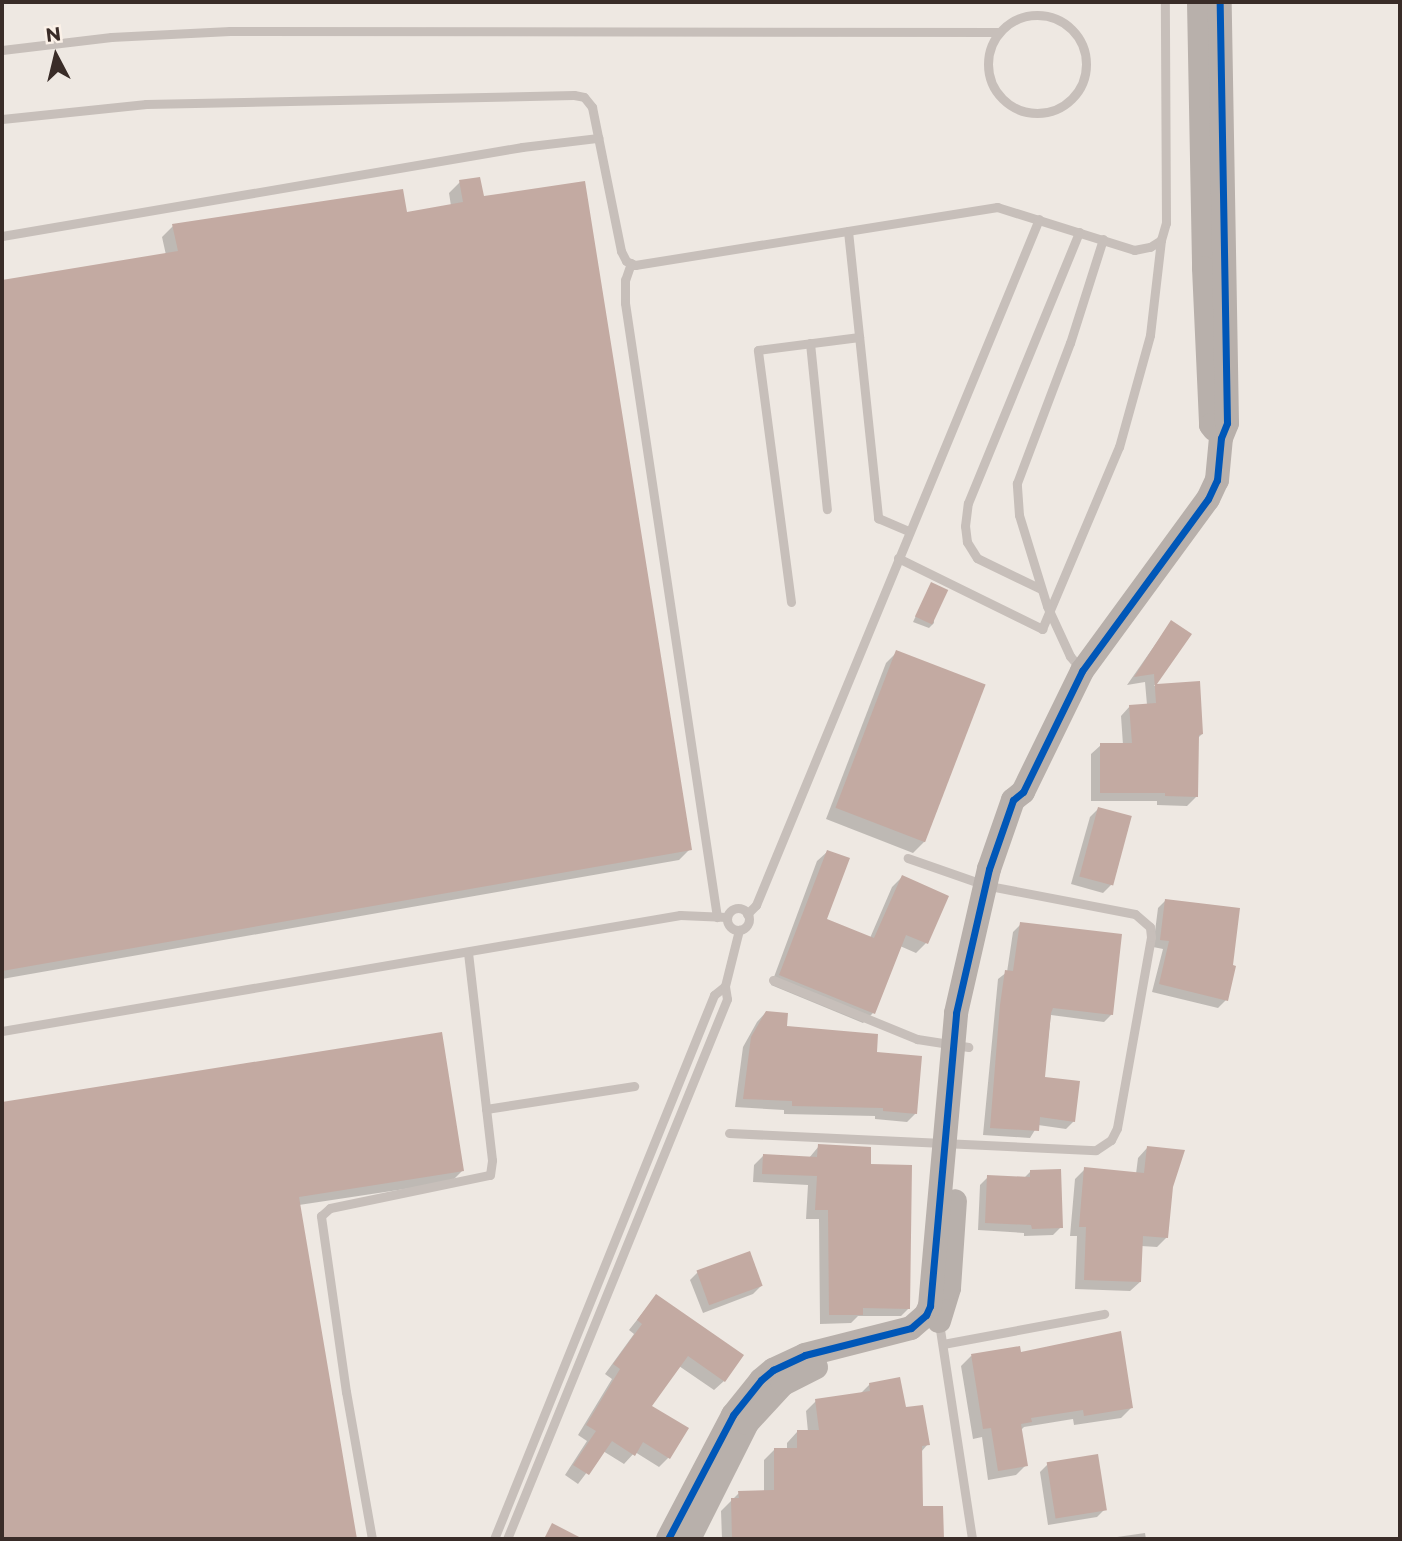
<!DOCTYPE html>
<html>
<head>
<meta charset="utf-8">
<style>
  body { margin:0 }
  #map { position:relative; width:1402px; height:1541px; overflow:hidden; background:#eee8e2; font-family:Montserrat,sans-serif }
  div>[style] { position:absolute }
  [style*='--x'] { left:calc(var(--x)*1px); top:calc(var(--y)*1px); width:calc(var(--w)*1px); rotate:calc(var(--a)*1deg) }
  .shadow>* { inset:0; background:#0003 }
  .building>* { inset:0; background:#c3aaa2; transform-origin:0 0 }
  .lane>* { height:9px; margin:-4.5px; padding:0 4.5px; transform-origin:4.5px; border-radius:4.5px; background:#c7bfba }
  .lane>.ring { margin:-4.5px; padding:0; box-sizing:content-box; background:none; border:9px solid #c7bfba; border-radius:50% }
  .secondary>* { height:24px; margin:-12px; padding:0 12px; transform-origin:12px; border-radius:12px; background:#b8b0ab }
  .cycleway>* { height:7px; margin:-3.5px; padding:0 3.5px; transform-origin:3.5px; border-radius:3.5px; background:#0057b8 }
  span { translate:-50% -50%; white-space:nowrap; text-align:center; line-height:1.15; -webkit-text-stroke:5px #fbf1e8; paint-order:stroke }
  .frame { position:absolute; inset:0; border:4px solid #392c28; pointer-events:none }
  .north { position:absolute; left:21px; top:21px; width:70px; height:70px; -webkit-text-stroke:5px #fbf1e8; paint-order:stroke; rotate:353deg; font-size:19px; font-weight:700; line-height:28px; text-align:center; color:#392c28 }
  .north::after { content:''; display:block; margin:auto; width:24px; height:32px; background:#392c28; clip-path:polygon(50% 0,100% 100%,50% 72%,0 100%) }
</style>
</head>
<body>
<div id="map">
  <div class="shadow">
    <div style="clip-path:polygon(460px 182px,483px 198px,690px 849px,679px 860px,2px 979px,2px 282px,166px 255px,162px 237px,173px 226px,406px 214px,451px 206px,449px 193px)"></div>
    <div style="clip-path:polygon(931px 584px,934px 623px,929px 628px,913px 622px)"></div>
    <div style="clip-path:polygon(1171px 622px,1190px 634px,1154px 686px,1198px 683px,1202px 734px,1198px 738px,1196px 797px,1187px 806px,1157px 805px,1157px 801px,1091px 801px,1091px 754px,1101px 745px,1123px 745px,1121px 716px,1130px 706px,1147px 705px,1145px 682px,1127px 685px)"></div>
    <div style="clip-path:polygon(897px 652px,924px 842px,913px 853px,826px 819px,886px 663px)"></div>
    <div style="clip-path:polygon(1098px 809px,1111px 885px,1103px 893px,1071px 884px,1090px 817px)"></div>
    <div style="clip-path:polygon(827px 852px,824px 920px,870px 938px,892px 887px,902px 877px,947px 896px,926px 943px,916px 953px,900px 946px,873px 1013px,863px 1023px,771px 985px,817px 861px)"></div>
    <div style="clip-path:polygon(1166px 900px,1226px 1000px,1218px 1008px,1152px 992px,1163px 949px,1153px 947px,1158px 908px)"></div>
    <div style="clip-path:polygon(1021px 924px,1112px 1014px,1104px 1022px,1051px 1015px,1043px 1079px,1074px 1121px,1066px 1129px,1038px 1125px,1030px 1138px,983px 1135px,998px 979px,1007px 972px,1013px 932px)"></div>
    <div style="clip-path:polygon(766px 1012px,785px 1027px,875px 1054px,916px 1113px,907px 1122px,875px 1119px,875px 1116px,784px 1114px,784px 1110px,735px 1107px,743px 1047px,757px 1022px)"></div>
    <div style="clip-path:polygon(441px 1034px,462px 1171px,451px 1182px,299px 1205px,355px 1539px,2px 1539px,2px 1103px)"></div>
    <div style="clip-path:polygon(819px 1146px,869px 1165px,910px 1166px,910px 1307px,901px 1316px,858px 1316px,851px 1323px,820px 1324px,819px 1219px,806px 1219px,808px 1185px,753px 1182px,754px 1165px,763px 1156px,809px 1158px)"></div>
    <div style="clip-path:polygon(1147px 1148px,1172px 1186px,1167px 1237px,1157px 1247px,1141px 1246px,1140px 1282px,1130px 1291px,1075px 1289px,1077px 1236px,1070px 1236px,1075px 1179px,1085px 1169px,1136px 1174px,1138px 1158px)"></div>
    <div style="clip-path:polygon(1031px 1171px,1061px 1227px,1053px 1235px,1024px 1236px,1024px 1233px,978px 1230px,980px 1185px,988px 1177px,1024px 1178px)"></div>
    <div style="clip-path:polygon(698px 1272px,761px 1286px,753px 1294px,703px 1313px,690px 1280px)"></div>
    <div style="clip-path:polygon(656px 1296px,724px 1381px,714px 1390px,679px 1366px,650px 1406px,669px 1457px,659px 1467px,635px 1452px,624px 1464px,603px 1451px,578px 1484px,565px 1475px,587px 1441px,578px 1435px,612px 1379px,605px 1374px,634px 1334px,629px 1330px)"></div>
    <div style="clip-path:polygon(971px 1356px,1131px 1408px,1121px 1418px,1074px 1425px,1073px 1419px,1024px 1427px,1020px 1431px,1026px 1465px,1016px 1475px,988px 1480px,982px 1437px,973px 1439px,961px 1366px)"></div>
    <div style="clip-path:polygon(870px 1384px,905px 1409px,928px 1444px,921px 1452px,922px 1508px,941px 1508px,942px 1539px,722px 1539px,721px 1511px,739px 1493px,764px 1492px,764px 1460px,774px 1450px,787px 1450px,787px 1443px,797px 1432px,808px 1432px,806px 1411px,816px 1401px,860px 1394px)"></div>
    <div style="clip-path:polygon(1048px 1464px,1105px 1509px,1097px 1517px,1048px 1525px,1040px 1472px)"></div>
    <div style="clip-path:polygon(1145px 1533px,1146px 1539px,1103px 1539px)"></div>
  </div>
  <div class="building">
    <div style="clip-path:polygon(480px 177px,484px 196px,585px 181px,692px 850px,2px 971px,2px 280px,178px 251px,172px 224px,403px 189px,407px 212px,463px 202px,459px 180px)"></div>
    <div style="left:931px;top:582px;width:19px;height:38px;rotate:25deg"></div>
    <div style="clip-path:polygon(1171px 620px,1192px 634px,1157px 684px,1200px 681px,1203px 734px,1199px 735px,1198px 797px,1165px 796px,1165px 793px,1100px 793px,1100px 743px,1132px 743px,1129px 705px,1156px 703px,1154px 674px,1134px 677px)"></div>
    <div style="left:896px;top:650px;width:96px;height:169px;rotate:21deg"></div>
    <div style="left:1098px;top:807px;width:35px;height:72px;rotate:15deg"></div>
    <div style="clip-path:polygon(827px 850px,850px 858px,827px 919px,874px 938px,902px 875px,949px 896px,928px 944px,906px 935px,875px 1014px,779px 975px)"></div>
    <div style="clip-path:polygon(1165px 899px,1240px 908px,1233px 965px,1236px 966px,1228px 1001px,1159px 984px,1169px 941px,1160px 940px)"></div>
    <div style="clip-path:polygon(1020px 922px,1122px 934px,1113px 1015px,1053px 1008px,1051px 1013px,1045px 1077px,1080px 1081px,1075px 1122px,1040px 1117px,1039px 1131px,990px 1128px,1000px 1005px,1005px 970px,1013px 971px)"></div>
    <div style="clip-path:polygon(766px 1011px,788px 1013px,787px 1026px,878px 1034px,877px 1052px,922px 1056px,917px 1114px,883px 1111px,883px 1108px,792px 1106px,792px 1101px,743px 1099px,751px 1037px)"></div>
    <div style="clip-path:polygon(442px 1032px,464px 1171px,299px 1197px,357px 1539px,2px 1539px,2px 1102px)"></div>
    <div style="clip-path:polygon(818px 1144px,871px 1147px,871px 1164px,912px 1165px,910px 1309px,863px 1308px,863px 1315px,829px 1315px,828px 1210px,815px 1210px,817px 1176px,762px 1174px,763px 1154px,817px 1157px)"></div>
    <div style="clip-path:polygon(1147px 1146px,1185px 1150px,1173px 1187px,1168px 1238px,1143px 1236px,1141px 1282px,1084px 1280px,1086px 1227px,1079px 1227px,1084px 1167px,1144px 1173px)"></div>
    <div style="clip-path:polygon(1061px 1169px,1063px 1228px,1032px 1229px,1031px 1225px,985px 1223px,987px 1175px,1030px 1177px,1030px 1170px)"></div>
    <div style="left:750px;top:1251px;width:37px;height:57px;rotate:70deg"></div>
    <div style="clip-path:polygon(656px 1294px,744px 1355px,725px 1382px,688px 1356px,652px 1406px,689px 1428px,670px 1459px,643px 1442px,635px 1456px,612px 1441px,589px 1475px,573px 1465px,596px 1431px,586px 1425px,620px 1369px,613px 1364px,642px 1324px,637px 1320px)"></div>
    <div style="clip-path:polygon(1121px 1331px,1133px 1408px,1084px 1416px,1083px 1410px,1031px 1418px,1032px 1422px,1021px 1424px,1028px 1466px,998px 1471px,991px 1428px,983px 1429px,971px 1354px,1020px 1346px,1021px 1352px)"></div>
    <div style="clip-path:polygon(900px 1377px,906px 1407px,923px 1405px,930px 1445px,922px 1446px,923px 1506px,943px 1506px,944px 1539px,732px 1539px,731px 1498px,739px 1498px,738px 1491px,774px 1490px,774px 1448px,797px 1448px,797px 1430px,819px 1430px,815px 1399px,870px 1391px,869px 1383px)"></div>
    <div style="left:1098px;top:1454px;width:57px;height:52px;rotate:81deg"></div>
    <div style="clip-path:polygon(552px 1523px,583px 1539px,544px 1539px)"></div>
  </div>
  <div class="lane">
    <div class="ring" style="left:988px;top:15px;width:89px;height:89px"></div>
    <div style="--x:2;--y:50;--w:110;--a:-6.8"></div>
    <div style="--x:111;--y:37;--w:119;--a:-2.9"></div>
    <div style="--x:230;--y:31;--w:769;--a:0.07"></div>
    <div style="--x:2;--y:119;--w:145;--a:-5.9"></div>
    <div style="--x:146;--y:104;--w:428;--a:-1.2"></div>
    <div style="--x:574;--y:95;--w:10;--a:11"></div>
    <div style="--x:584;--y:97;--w:13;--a:51"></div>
    <div style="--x:592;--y:107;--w:147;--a:78.6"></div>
    <div style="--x:621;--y:251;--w:11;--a:63"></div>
    <div style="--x:626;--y:261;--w:10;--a:24"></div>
    <div style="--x:635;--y:265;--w:367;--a:-9.1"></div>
    <div style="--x:997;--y:207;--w:144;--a:17.4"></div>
    <div style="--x:1134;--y:250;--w:16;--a:-11"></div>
    <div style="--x:1150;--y:247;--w:13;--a:-32"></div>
    <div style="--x:1161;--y:240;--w:18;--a:-74"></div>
    <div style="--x:1166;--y:223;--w:221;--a:-90.3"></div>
    <div style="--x:848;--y:231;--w:289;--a:84"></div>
    <div style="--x:878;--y:518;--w:34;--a:23"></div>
    <div style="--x:2;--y:236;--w:528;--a:-9.71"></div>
    <div style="--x:522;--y:147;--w:77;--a:-6.8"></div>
    <div style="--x:631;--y:263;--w:18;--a:109"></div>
    <div style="--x:625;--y:280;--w:23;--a:90"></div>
    <div style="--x:625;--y:303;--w:621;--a:81.48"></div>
    <div style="--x:810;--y:343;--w:167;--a:84.2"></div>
    <div style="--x:898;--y:558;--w:161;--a:26.2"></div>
    <div style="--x:1042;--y:629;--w:198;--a:-67.1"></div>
    <div style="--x:1119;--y:447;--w:116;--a:-74.5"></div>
    <div style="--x:1150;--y:335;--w:96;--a:-83.4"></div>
    <div style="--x:1041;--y:589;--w:71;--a:-154.2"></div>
    <div style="--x:977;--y:558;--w:19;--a:-122"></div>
    <div style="--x:967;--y:542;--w:16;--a:-97"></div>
    <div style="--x:965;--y:526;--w:23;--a:-83"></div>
    <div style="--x:968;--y:503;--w:293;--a:-67.7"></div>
    <div style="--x:791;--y:602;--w:254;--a:-97.5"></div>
    <div style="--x:758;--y:350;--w:102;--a:-7.3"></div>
    <div style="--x:1080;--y:668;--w:16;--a:-130"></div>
    <div style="--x:1070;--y:656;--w:55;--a:-114.7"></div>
    <div style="--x:1047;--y:606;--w:95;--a:-107.1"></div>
    <div style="--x:1019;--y:515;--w:32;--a:-94"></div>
    <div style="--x:1017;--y:483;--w:150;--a:-69.3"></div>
    <div style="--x:1070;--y:343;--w:109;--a:-72.4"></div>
    <div class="ring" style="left:727px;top:908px;width:13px;height:13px"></div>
    <div style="--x:747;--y:914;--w:13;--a:-45"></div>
    <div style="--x:756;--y:905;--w:742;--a:-67.58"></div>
    <div style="--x:773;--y:980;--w:156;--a:22.3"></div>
    <div style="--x:917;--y:1039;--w:52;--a:8.9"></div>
    <div style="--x:2;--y:1031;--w:688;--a:-9.71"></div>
    <div style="--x:680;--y:915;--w:47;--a:2.4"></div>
    <div style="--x:486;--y:1109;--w:150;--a:-8.8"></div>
    <div style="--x:729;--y:1133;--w:367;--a:2.7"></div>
    <div style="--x:1096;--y:1150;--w:18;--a:-34"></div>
    <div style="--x:1111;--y:1140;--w:13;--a:-63"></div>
    <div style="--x:1117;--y:1128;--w:194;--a:-79.9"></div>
    <div style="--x:1151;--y:937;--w:10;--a:-96"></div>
    <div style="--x:1150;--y:927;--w:20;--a:-139"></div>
    <div style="--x:1135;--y:914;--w:153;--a:-169.1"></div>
    <div style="--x:985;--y:885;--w:82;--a:-160.7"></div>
    <div style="--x:939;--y:1323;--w:219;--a:81.3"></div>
    <div style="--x:943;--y:1344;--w:164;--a:-10.6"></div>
    <div style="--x:372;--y:1539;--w:149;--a:-100"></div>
    <div style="--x:346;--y:1392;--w:178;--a:-98.1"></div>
    <div style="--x:321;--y:1216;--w:12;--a:-42"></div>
    <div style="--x:330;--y:1208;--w:163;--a:-11.7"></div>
    <div style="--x:490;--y:1175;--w:15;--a:-82"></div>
    <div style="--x:492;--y:1160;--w:209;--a:-96.6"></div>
    <div style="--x:494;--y:1539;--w:587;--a:-67.98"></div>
    <div style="--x:714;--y:995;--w:14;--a:-39"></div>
    <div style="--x:507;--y:1539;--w:583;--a:-67.83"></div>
    <div style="--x:727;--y:999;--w:13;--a:-99"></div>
    <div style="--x:725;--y:986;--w:58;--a:-76"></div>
  </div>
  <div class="secondary">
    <div style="--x:1199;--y:2;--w:266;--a:88.9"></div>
    <div style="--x:1204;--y:268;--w:157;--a:87.4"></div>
    <div style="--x:1211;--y:425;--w:5;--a:53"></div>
    <div style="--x:939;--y:1321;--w:34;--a:-73"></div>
    <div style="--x:949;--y:1288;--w:87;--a:-86.1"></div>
    <div style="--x:668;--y:1539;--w:140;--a:-62.3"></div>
    <div style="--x:733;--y:1415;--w:45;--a:-51.3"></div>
    <div style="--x:761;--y:1380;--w:16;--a:-40"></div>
    <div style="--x:773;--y:1370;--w:35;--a:-25"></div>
    <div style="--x:805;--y:1355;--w:109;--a:-14.3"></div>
    <div style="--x:911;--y:1328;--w:20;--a:-41"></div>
    <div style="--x:926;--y:1315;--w:10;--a:-66"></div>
    <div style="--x:930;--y:1306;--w:294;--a:-84.9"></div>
    <div style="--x:956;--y:1013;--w:148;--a:-77.1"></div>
    <div style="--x:989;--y:869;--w:73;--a:-70.8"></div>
    <div style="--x:1013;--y:800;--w:13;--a:-39"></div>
    <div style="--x:1023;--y:792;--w:135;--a:-64"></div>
    <div style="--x:1082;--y:671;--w:213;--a:-53.8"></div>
    <div style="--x:1208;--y:499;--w:21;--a:-65"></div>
    <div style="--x:1217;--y:480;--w:42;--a:-84.6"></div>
    <div style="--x:1221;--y:438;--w:16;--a:-68"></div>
    <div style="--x:1227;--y:423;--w:421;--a:-91"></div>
    <div style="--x:689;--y:1539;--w:130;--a:-63.4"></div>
    <div style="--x:747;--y:1423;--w:53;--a:-47.3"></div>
    <div style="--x:783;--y:1384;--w:37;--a:-27"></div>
  </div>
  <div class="cycleway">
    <div style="--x:668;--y:1539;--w:140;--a:-62.3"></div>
    <div style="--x:733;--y:1415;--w:45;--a:-51.3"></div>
    <div style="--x:761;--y:1380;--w:16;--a:-40"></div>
    <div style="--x:773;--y:1370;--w:35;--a:-25"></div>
    <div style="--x:805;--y:1355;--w:109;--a:-14.3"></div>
    <div style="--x:911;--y:1328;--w:20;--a:-41"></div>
    <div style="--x:926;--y:1315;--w:10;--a:-66"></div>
    <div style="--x:930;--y:1306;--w:294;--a:-84.9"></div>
    <div style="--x:956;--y:1013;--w:148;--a:-77.1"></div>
    <div style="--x:989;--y:869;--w:73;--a:-70.8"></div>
    <div style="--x:1013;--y:800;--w:13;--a:-39"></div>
    <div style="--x:1023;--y:792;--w:135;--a:-64"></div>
    <div style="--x:1082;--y:671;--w:213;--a:-53.8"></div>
    <div style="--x:1208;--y:499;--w:21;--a:-65"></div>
    <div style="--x:1217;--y:480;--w:42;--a:-84.6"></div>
    <div style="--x:1221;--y:438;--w:16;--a:-68"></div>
    <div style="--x:1227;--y:423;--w:421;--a:-91"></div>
  </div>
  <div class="frame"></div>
  <div class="north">N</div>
</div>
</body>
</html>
